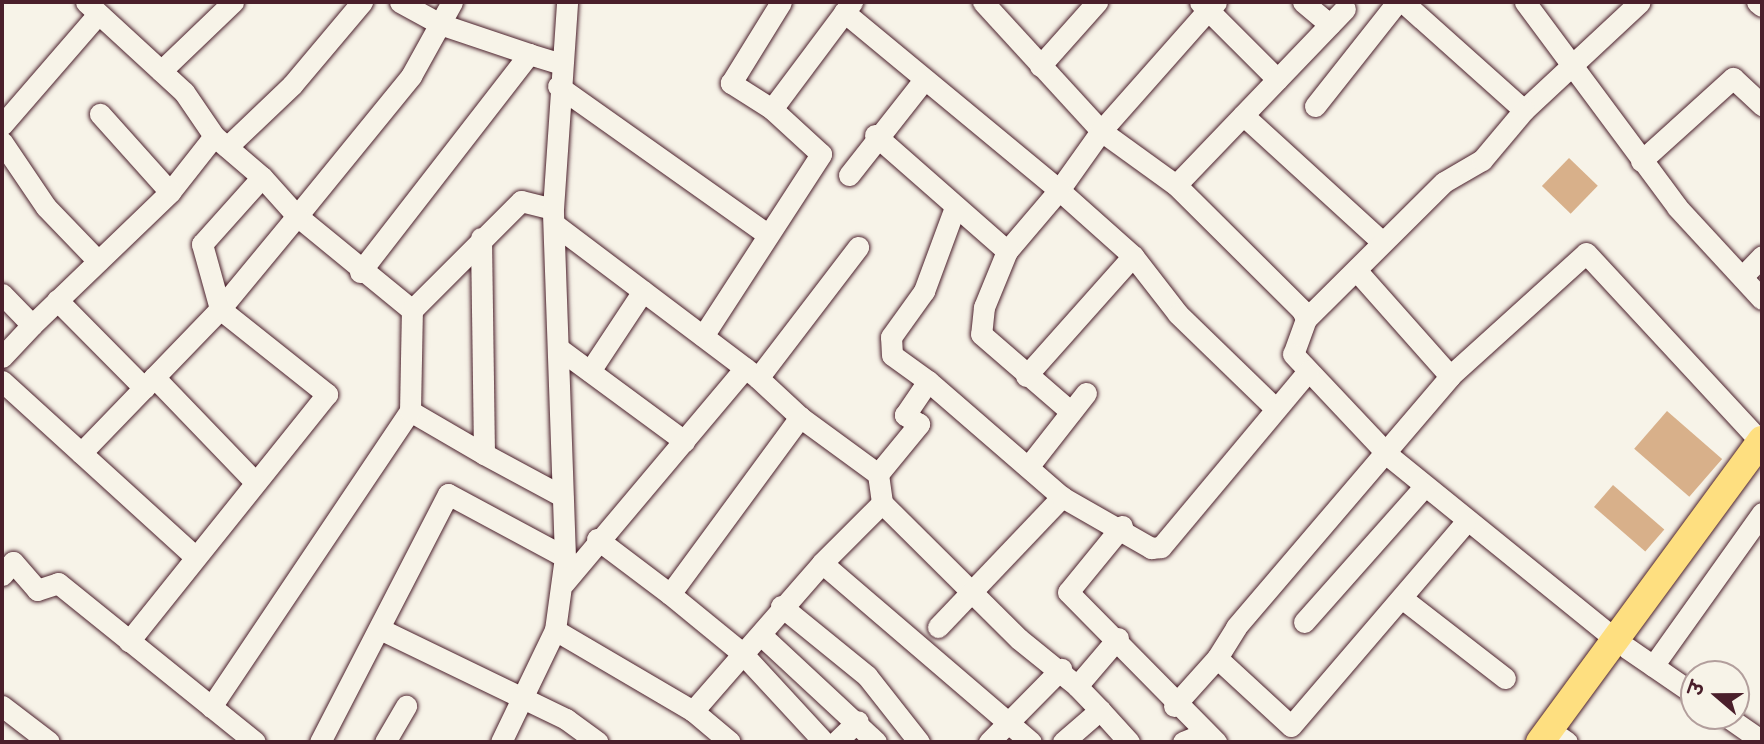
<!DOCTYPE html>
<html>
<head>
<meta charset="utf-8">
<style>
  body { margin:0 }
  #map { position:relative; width:1764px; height:744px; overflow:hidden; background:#f7f3e8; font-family:Sriracha,"Playpen Sans Deva",sans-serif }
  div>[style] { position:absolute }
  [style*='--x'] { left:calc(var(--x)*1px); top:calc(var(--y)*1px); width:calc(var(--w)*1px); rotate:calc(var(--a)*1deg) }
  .building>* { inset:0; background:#d8b08a; transform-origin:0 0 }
  .roads { filter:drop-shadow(0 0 2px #4a1f2b) drop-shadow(0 0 2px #4a1f2b) }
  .minor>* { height:21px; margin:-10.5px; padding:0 10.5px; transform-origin:10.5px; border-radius:10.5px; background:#f7f3e8 }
  .major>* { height:28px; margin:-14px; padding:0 14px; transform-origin:14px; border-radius:14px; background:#fedf80 }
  span { translate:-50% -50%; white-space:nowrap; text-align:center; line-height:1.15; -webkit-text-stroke:5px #f7f3e8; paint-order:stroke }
  .frame { position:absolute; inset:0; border:4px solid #4a1f2b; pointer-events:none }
  .north { position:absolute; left:1680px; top:660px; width:70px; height:70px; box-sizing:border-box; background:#f7f3e8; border:2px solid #b29e9c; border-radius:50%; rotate:290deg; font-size:19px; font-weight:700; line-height:28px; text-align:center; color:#4a1f2b }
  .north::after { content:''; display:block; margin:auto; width:24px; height:32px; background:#4a1f2b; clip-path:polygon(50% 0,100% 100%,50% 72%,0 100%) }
</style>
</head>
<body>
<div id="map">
  <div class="building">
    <div style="left:1569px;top:158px;width:40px;height:39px;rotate:44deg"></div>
    <div style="left:1667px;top:411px;width:73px;height:50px;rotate:41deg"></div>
    <div style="left:1613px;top:485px;width:68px;height:29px;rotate:41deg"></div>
  </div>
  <div class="roads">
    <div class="minor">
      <div style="--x:86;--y:2;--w:133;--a:42.6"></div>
      <div style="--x:184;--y:92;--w:53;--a:55.7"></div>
      <div style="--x:214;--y:136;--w:63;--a:40.5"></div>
      <div style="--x:262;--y:177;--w:90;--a:131.8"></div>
      <div style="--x:202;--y:244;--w:67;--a:74.5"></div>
      <div style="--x:220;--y:309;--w:137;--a:38.5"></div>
      <div style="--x:327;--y:394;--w:317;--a:128.7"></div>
      <div style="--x:400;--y:2;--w:46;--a:28.8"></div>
      <div style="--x:440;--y:24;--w:94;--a:18.6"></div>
      <div style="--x:983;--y:2;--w:175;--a:47.5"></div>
      <div style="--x:1101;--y:131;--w:92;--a:35.8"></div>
      <div style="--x:1176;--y:185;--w:177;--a:44.8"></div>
      <div style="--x:1302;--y:310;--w:10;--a:66"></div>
      <div style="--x:1306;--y:319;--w:37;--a:110"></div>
      <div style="--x:1293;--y:354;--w:140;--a:46.7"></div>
      <div style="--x:1389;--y:456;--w:292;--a:39"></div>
      <div style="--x:1200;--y:2;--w:11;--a:45"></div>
      <div style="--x:1208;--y:10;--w:162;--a:131.5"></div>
      <div style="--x:1101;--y:131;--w:72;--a:125.4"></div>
      <div style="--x:1059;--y:190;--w:99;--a:41.7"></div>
      <div style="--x:1133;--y:256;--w:73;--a:52.2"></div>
      <div style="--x:1178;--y:314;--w:136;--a:44.1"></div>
      <div style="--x:1216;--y:2;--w:11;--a:135"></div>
      <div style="--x:1208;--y:10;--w:98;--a:45"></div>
      <div style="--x:1303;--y:2;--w:35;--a:40"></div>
      <div style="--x:1403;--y:2;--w:162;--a:41.8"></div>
      <div style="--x:1524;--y:110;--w:158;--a:-43"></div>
      <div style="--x:1525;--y:2;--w:255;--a:53.4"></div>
      <div style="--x:1677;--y:207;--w:125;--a:47.3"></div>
      <div style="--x:1757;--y:2;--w:6;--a:39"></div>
      <div style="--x:844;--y:12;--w:279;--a:39.6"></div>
      <div style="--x:1059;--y:190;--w:80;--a:130.4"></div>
      <div style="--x:1007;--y:251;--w:61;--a:112.3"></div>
      <div style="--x:984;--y:307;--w:27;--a:96"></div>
      <div style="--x:981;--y:334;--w:119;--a:40.9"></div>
      <div style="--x:1040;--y:66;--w:86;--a:-48.3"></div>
      <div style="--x:161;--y:71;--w:100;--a:-43.8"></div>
      <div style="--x:558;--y:86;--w:255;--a:35.3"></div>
      <div style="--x:1315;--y:106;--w:132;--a:-51.7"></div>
      <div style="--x:772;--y:109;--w:134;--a:-53.2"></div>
      <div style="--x:1243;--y:115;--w:187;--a:42.4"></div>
      <div style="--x:2;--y:125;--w:147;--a:-49.1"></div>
      <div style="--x:875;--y:135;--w:176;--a:41.3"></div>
      <div style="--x:2;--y:142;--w:78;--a:55.9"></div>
      <div style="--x:46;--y:207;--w:75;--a:46.1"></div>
      <div style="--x:227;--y:147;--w:90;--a:-43.6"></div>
      <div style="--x:292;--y:85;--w:109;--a:-49.9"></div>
      <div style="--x:1641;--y:161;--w:124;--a:-42.1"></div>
      <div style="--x:1733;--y:78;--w:40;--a:43"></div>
      <div style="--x:849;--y:175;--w:120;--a:-51.8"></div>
      <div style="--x:1176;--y:185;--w:244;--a:-46.2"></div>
      <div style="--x:170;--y:192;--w:71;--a:-51.8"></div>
      <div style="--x:554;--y:224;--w:256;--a:37"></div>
      <div style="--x:758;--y:378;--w:165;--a:-52.6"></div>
      <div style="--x:481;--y:238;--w:216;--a:89.2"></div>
      <div style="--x:484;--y:454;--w:89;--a:28.3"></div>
      <div style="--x:1356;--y:270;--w:142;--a:48.4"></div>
      <div style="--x:360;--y:272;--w:276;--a:-52.2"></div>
      <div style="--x:529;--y:54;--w:34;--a:17"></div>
      <div style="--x:1742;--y:277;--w:29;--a:-46"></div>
      <div style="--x:2;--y:294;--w:43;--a:45.9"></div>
      <div style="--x:32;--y:325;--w:44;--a:133.2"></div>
      <div style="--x:57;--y:300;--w:124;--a:45.3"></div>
      <div style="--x:412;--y:310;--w:149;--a:-140.7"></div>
      <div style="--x:297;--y:216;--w:181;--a:-50.8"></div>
      <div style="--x:411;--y:76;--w:85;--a:-61"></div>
      <div style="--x:1306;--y:319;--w:194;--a:-44.8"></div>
      <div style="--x:1444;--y:182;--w:44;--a:-30.1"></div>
      <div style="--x:1482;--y:160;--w:65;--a:-50"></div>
      <div style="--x:32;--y:325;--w:192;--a:-43.9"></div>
      <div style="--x:170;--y:192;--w:105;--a:-131.9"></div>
      <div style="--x:703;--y:336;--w:217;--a:-57"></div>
      <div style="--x:821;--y:154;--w:67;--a:-137.4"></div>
      <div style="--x:772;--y:109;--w:49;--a:-147.6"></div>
      <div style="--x:731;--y:83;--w:95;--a:-58.3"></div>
      <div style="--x:558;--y:348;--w:157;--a:36.4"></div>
      <div style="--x:590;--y:371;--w:96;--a:-56.5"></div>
      <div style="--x:1026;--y:376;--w:161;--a:-48.3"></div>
      <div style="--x:154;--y:377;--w:144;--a:46.1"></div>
      <div style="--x:758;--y:378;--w:57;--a:42.9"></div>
      <div style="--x:2;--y:381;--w:258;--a:42.3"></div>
      <div style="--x:928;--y:381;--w:44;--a:-144.2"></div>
      <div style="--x:892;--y:355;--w:18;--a:-93"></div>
      <div style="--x:891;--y:337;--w:57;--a:-54.3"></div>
      <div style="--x:924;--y:291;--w:90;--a:-69.7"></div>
      <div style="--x:410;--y:411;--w:86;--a:30.2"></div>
      <div style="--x:81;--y:453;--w:200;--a:-46"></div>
      <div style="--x:220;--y:309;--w:121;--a:-50.4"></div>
      <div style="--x:297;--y:216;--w:52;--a:-131.9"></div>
      <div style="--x:1028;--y:467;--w:94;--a:-51.9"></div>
      <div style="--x:878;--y:474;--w:29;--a:82"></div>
      <div style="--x:882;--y:503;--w:193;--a:44.8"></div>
      <div style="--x:1019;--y:639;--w:75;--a:39"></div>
      <div style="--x:1122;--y:526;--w:85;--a:129.3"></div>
      <div style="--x:1068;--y:592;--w:211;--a:45.4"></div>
      <div style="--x:597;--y:539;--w:91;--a:37"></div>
      <div style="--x:822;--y:563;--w:85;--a:-45"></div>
      <div style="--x:2;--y:575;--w:17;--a:-50"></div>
      <div style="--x:13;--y:562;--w:37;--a:49"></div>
      <div style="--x:37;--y:590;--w:22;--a:-18"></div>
      <div style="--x:58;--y:583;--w:253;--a:38.9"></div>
      <div style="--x:564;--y:583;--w:281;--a:-49.9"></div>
      <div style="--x:1403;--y:599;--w:129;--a:37.8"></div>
      <div style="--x:781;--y:606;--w:111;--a:39.1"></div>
      <div style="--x:867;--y:676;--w:84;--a:51.8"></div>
      <div style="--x:1304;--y:622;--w:181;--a:-48.4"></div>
      <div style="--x:938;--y:627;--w:180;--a:-46.4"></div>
      <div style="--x:380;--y:629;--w:207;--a:25.8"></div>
      <div style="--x:566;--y:719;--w:39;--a:36"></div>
      <div style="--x:555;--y:630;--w:160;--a:30.4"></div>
      <div style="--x:693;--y:711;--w:48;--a:40"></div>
      <div style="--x:761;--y:635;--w:157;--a:42.9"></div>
      <div style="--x:1627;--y:648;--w:81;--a:34.5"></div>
      <div style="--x:1217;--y:658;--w:36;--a:-58"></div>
      <div style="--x:1236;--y:627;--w:330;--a:-49.5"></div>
      <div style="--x:1450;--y:376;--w:183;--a:-42.1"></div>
      <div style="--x:1586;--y:253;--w:258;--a:47.2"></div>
      <div style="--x:1653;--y:666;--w:188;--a:-54.5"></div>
      <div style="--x:2;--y:706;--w:59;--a:37.5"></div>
      <div style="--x:1174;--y:706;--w:64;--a:-48.1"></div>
      <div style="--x:1217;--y:658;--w:100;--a:42.6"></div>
      <div style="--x:1291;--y:726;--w:267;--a:-49.4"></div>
      <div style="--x:211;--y:707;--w:357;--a:-56.1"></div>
      <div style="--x:410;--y:411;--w:101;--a:-88.9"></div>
      <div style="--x:412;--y:310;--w:154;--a:-45"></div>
      <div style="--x:521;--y:201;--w:33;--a:14"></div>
      <div style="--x:1100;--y:710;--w:43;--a:47.8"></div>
      <div style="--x:693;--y:711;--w:196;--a:-48.9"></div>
      <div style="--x:822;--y:563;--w:275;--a:40.6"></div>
      <div style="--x:1726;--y:716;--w:44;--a:34.8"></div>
      <div style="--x:1561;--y:738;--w:7;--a:34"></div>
      <div style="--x:320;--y:742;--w:279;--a:-62.7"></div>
      <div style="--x:448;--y:494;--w:133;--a:28.3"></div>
      <div style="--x:385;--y:742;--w:42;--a:-59.7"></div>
      <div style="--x:501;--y:742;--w:124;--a:-64.3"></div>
      <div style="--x:555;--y:630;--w:74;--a:-82.2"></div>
      <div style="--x:565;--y:557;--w:348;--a:-92"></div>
      <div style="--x:553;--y:209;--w:207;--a:-86.1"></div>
      <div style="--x:824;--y:742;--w:121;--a:-132.7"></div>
      <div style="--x:742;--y:653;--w:93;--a:-140.7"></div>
      <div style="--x:670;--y:594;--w:220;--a:-53.7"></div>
      <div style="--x:800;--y:417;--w:97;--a:36.2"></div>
      <div style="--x:878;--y:474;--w:65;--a:-50.6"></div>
      <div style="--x:919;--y:424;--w:17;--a:-147"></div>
      <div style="--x:905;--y:415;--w:41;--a:-55.9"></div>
      <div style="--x:928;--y:381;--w:177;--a:40.9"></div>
      <div style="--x:1062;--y:497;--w:103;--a:29.8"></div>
      <div style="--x:1151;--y:548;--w:10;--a:-6"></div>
      <div style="--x:1161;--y:547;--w:229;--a:-50.1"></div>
      <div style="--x:836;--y:742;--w:30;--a:-44"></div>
      <div style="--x:989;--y:742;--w:103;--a:-45.4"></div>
      <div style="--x:1063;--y:742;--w:49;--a:-40.9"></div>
      <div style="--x:1100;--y:710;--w:33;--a:-134"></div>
      <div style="--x:1077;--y:686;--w:63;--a:-49.5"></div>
      <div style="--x:1183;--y:742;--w:24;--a:-22"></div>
    </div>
    <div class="major">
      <div style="--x:1540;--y:742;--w:375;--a:-53.7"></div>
    </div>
  </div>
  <div class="frame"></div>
  <div class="north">उ</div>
</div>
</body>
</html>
